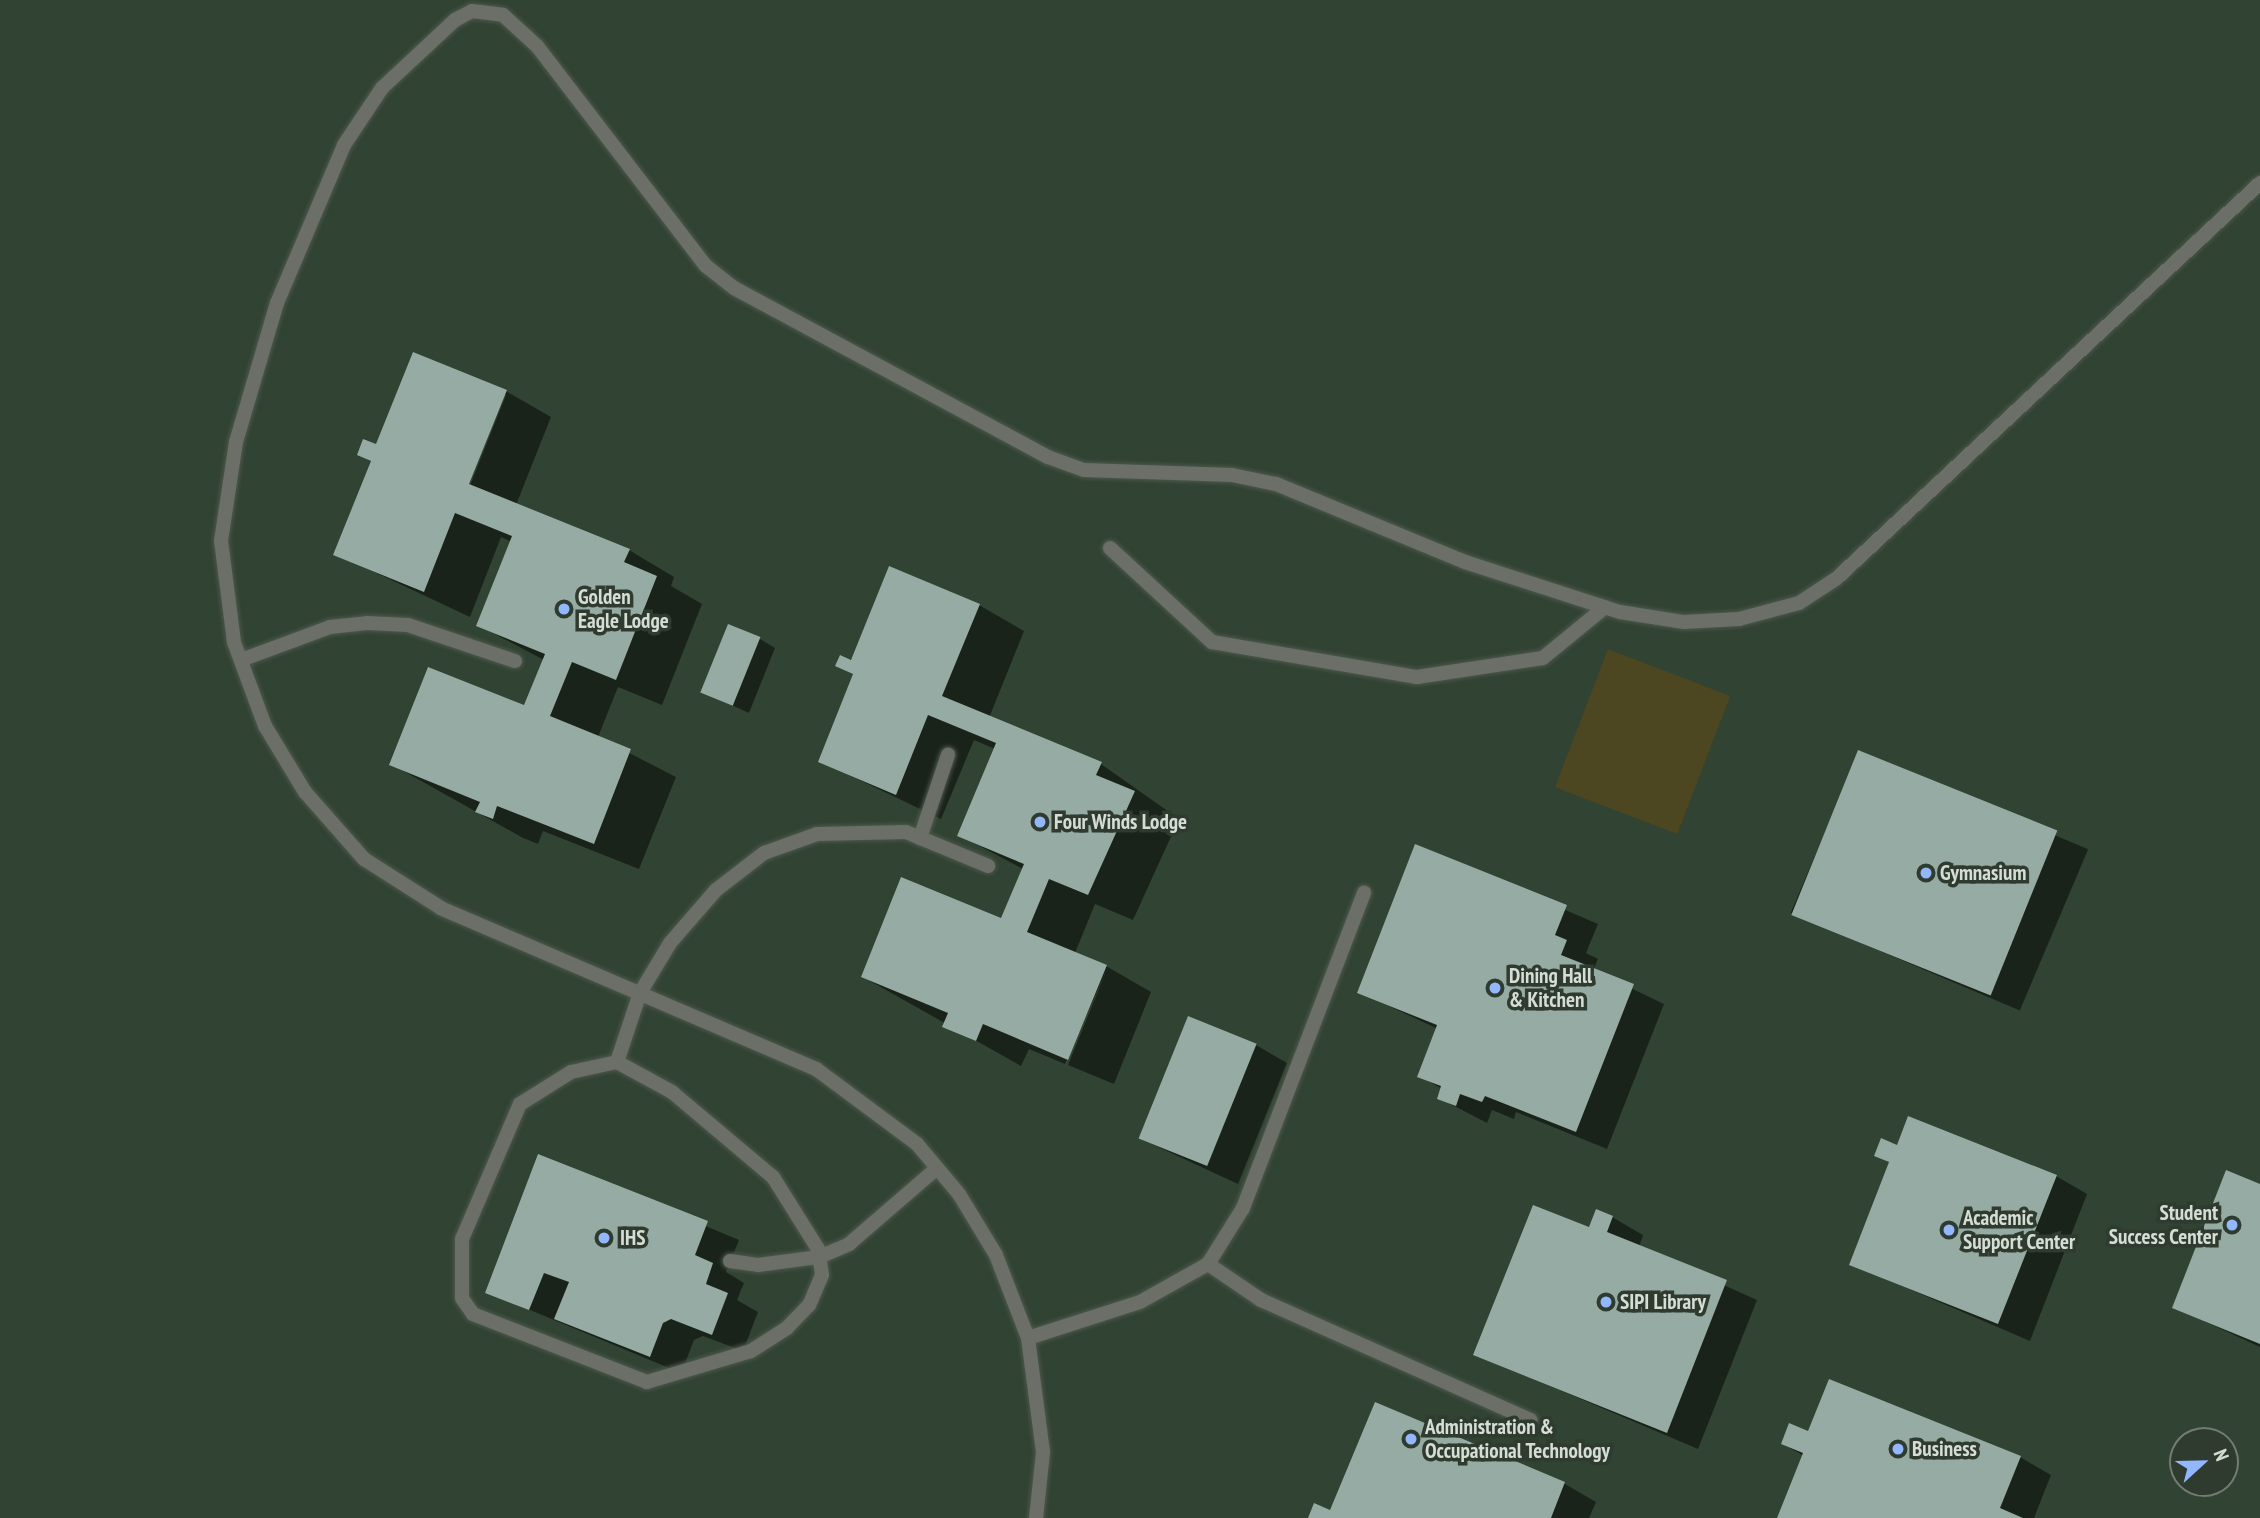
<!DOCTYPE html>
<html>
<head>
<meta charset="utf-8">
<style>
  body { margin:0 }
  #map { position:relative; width:2260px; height:1518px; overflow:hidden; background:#2f3b2f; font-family:"PT Sans Narrow",sans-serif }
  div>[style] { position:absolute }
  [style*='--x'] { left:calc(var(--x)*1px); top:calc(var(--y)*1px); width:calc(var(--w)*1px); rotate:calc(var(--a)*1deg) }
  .built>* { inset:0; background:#314332 }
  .green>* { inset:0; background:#4c4621; transform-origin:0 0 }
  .shadow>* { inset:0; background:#0007; transform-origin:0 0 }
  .building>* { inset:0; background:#96aba3; transform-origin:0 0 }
  .roads { filter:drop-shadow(0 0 2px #4d584d) drop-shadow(0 0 2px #4d584d) }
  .lane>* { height:14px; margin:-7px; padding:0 7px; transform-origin:7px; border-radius:7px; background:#6c6f67 }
  .dots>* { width:19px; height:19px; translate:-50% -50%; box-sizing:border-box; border:4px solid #2f3b2f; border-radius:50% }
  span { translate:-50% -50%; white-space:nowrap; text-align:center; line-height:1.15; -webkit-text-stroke:7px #2f3b2f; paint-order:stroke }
  .poi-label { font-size:21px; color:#d6ddd6; font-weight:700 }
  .left { translate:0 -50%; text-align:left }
  .right { translate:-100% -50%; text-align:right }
  .north { position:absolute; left:2169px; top:1427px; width:70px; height:70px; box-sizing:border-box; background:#2f3b2f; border:2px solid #727c72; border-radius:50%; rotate:68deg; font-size:19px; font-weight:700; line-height:28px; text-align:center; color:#d6ddd6 }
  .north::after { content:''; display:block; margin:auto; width:24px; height:32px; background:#92b7fd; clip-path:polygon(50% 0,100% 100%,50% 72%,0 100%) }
</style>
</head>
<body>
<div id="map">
  <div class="built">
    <div style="clip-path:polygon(evenodd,0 0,2260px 0,2260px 1518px,0 1518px,0 0,2183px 1441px,2225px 1441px,2225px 1483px,2183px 1483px,2183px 1441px)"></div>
  </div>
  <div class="green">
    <div style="left:1608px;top:649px;width:131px;height:148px;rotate:21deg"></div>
  </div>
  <div class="shadow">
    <div style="clip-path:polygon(evenodd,506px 391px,551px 417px,516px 505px,629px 550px,674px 577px,671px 586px,702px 604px,662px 705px,618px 687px,598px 737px,676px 777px,639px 869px,543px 831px,538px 844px,523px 838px,391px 764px,525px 707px,544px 660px,478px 625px,512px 542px,501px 537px,470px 617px,336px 554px,372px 462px,359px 455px,506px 391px,503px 395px,506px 395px,467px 493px,464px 492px,503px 395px)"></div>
    <div style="clip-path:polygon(979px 605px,1024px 631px,989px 718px,1101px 764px,1179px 819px,1133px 920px,1095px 904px,1075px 953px,1106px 966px,1151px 992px,1114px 1084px,1068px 1065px,1107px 969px,1065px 1064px,1029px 1049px,1021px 1066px,863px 977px,1002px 920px,1023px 869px,959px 835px,995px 749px,974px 740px,941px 819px,820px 761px,855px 675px,837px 665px)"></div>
    <div style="clip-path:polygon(760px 639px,775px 648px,749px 713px,703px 692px)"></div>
    <div style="left:1859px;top:752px;width:249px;height:175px;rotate:23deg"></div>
    <div style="clip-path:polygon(1416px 846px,1598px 924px,1586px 953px,1598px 959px,1593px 970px,1664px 1004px,1607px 1149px,1516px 1112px,1514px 1119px,1492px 1110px,1487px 1123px,1439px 1098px,1442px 1089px,1420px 1076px,1438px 1029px,1359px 992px)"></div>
    <div style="clip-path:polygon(1256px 1045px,1287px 1063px,1238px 1184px,1141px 1139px)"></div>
    <div style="clip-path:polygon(1898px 1147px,2056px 1176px,2087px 1194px,2030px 1341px,1851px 1264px,1890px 1163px,1876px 1155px)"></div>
    <div style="clip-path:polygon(539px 1156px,739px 1240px,726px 1272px,744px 1283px,737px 1300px,758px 1312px,743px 1351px,703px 1336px,694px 1340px,681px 1373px,487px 1292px)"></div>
    <div style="clip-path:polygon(2260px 1186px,2260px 1347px,2174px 1307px)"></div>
    <div style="clip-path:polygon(1612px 1217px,1643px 1235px,1639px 1247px,1757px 1300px,1698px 1449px,1475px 1354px)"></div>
    <div style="clip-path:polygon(1376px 1405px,1565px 1484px,1596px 1502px,1589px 1518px,1310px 1518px,1331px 1513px)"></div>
    <div style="clip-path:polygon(1809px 1433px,2020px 1457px,2051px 1475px,2034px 1518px,1779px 1518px,1804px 1456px,1783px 1444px)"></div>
  </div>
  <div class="building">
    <div style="clip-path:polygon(413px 352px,507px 390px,469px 484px,630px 549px,624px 562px,657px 576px,616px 680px,572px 662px,550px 716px,631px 749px,594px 844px,497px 806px,493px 819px,475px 812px,480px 802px,389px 765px,428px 667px,524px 705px,545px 654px,476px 626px,512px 536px,455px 513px,424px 592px,333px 555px,371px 461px,357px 455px,363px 439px,376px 444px)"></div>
    <div style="clip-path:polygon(889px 566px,980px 604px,942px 696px,1102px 762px,1096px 775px,1135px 791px,1088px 895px,1049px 879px,1027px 932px,1107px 965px,1068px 1060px,983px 1024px,976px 1041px,942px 1027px,948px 1013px,861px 977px,901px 877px,1001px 918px,1024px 864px,957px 836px,996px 743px,928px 715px,896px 795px,818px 762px,853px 674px,835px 666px,840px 655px,851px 660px)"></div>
    <div style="left:728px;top:624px;width:35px;height:74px;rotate:22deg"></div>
    <div style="left:1858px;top:750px;width:215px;height:178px;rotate:22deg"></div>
    <div style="clip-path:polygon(1415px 844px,1567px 905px,1555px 935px,1567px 940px,1561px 955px,1634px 984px,1576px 1132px,1485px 1096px,1482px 1102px,1460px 1094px,1456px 1106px,1437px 1099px,1441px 1086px,1417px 1077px,1437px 1025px,1357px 993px)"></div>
    <div style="left:1188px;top:1016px;width:74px;height:132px;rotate:22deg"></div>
    <div style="clip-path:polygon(1908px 1116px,2057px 1175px,1998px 1324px,1849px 1265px,1889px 1162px,1874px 1156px,1881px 1138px,1897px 1145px)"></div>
    <div style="clip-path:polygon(538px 1154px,708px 1221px,695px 1255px,713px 1263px,706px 1284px,728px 1293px,712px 1335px,671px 1319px,663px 1323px,650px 1357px,554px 1319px,569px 1282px,544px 1273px,529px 1310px,485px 1293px)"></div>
    <div style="clip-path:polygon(2226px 1170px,2260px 1184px,2260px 1344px,2172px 1308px)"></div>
    <div style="clip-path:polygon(1533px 1205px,1589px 1227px,1596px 1209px,1613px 1216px,1607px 1232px,1727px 1280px,1667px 1433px,1473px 1355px)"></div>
    <div style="clip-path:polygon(1829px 1379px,2021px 1456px,2000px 1508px,2023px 1518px,1777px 1518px,1803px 1453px,1781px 1444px,1789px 1423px,1808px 1431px)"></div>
    <div style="clip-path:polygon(1375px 1402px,1565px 1482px,1551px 1518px,1308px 1518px,1314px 1503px,1330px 1510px)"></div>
  </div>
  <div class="roads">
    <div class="lane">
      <div style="--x:1110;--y:548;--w:139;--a:42.7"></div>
      <div style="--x:1212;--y:642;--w:208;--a:9.7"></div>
      <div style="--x:1417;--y:677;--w:127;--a:-8.6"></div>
      <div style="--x:1543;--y:658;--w:80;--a:-39.4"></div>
      <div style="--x:241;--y:660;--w:95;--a:-20.3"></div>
      <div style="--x:330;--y:627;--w:37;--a:-6"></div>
      <div style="--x:367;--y:623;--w:41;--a:2.8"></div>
      <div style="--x:408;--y:625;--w:113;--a:18.6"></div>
      <div style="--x:920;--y:838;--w:88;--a:-71.4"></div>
      <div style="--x:617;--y:1062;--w:63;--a:28.6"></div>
      <div style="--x:672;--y:1092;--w:132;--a:40.1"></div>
      <div style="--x:773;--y:1177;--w:85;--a:58"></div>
      <div style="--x:818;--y:1249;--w:26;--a:81"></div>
      <div style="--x:822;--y:1275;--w:33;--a:113"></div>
      <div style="--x:809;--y:1305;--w:32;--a:134"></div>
      <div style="--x:787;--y:1328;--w:43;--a:147.4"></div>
      <div style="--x:751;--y:1351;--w:109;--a:163.4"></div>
      <div style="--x:647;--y:1382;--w:187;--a:-158.7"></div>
      <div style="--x:473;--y:1314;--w:19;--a:-125"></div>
      <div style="--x:462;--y:1298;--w:59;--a:-90"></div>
      <div style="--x:462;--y:1239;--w:147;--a:-66.8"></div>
      <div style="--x:520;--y:1104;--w:60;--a:-32.1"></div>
      <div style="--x:571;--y:1072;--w:47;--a:-12.3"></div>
      <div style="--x:617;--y:1062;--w:73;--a:-71.6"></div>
      <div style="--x:640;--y:993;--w:58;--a:-59"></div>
      <div style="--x:670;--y:943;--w:70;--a:-49"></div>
      <div style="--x:716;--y:890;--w:61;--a:-37.6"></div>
      <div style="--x:764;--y:853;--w:56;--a:-19.7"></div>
      <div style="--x:817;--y:834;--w:89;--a:-1.3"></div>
      <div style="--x:906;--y:832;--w:89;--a:22.5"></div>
      <div style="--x:730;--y:1261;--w:28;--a:8"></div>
      <div style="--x:758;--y:1265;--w:62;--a:-7.5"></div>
      <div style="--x:819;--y:1257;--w:33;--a:-23"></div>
      <div style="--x:849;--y:1244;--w:116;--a:-40.8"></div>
      <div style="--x:1208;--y:1264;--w:64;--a:34.2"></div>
      <div style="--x:1261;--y:1300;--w:295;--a:24"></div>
      <div style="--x:1028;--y:1338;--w:118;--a:-17.8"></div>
      <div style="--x:1140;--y:1302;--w:78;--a:-29.2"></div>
      <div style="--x:1208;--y:1264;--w:66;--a:-58"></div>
      <div style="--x:1243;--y:1208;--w:338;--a:-69"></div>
      <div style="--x:1036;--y:1518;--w:66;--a:-83.9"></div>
      <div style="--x:1043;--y:1452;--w:115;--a:-97.5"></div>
      <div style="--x:1028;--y:1338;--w:89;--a:-111.1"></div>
      <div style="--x:996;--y:1255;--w:71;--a:-121.2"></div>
      <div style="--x:959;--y:1194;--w:65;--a:-130"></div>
      <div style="--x:917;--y:1144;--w:126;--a:-143.4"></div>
      <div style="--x:816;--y:1069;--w:408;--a:-156.8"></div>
      <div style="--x:441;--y:908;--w:91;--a:-147.5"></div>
      <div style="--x:364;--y:859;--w:89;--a:-131.4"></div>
      <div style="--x:305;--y:792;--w:77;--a:-121.2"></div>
      <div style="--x:265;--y:726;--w:90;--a:-110.3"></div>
      <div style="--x:234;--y:642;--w:102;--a:-97.3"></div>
      <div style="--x:221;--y:541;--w:100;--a:-81.4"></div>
      <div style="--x:236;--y:442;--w:145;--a:-73.6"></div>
      <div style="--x:277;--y:303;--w:172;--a:-67"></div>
      <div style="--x:344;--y:145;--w:69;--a:-56.3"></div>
      <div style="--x:382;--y:88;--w:100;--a:-43"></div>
      <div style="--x:455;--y:20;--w:19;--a:-28"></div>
      <div style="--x:472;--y:11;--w:31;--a:7"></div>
      <div style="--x:503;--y:15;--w:46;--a:42.4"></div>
      <div style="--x:537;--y:46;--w:277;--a:52.5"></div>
      <div style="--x:706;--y:266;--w:36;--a:38"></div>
      <div style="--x:734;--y:288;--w:357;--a:28.3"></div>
      <div style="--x:1048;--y:457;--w:38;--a:20"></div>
      <div style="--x:1084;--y:470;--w:148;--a:1.9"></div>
      <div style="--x:1232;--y:475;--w:45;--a:11.6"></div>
      <div style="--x:1276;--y:484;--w:204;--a:22.4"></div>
      <div style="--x:1465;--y:562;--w:163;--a:17.9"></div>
      <div style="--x:1620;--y:612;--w:65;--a:8.9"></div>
      <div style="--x:1684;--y:622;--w:55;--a:-3.1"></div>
      <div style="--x:1739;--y:619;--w:62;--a:-14.9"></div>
      <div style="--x:1799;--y:603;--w:45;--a:-33.3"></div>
      <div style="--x:1837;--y:578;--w:579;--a:-43.04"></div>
    </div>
  </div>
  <div class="dots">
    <div style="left:564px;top:609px;background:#92b7fd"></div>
    <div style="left:1040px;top:822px;background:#92b7fd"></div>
    <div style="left:1926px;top:873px;background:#92b7fd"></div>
    <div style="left:1495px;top:988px;background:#92b7fd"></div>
    <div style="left:2232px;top:1225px;background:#92b7fd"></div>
    <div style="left:1949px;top:1230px;background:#92b7fd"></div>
    <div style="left:604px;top:1238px;background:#92b7fd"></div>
    <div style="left:1606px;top:1302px;background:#92b7fd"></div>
    <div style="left:1411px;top:1439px;background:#92b7fd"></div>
    <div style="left:1898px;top:1449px;background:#92b7fd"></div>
  </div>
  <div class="poi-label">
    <span class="left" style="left:578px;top:609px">Golden<br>Eagle Lodge</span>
    <span class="left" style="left:1054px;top:822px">Four Winds Lodge</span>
    <span class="left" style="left:1940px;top:873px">Gymnasium</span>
    <span class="left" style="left:1509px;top:988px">Dining Hall<br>&amp; Kitchen</span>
    <span class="right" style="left:2218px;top:1225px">Student<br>Success Center</span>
    <span class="left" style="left:1963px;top:1230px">Academic<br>Support Center</span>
    <span class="left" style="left:620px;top:1238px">IHS</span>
    <span class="left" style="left:1620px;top:1302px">SIPI Library</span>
    <span class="left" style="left:1425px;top:1439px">Administration &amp;<br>Occupational Technology</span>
    <span class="left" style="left:1912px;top:1449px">Business</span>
  </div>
  <div class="north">N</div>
</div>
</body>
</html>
